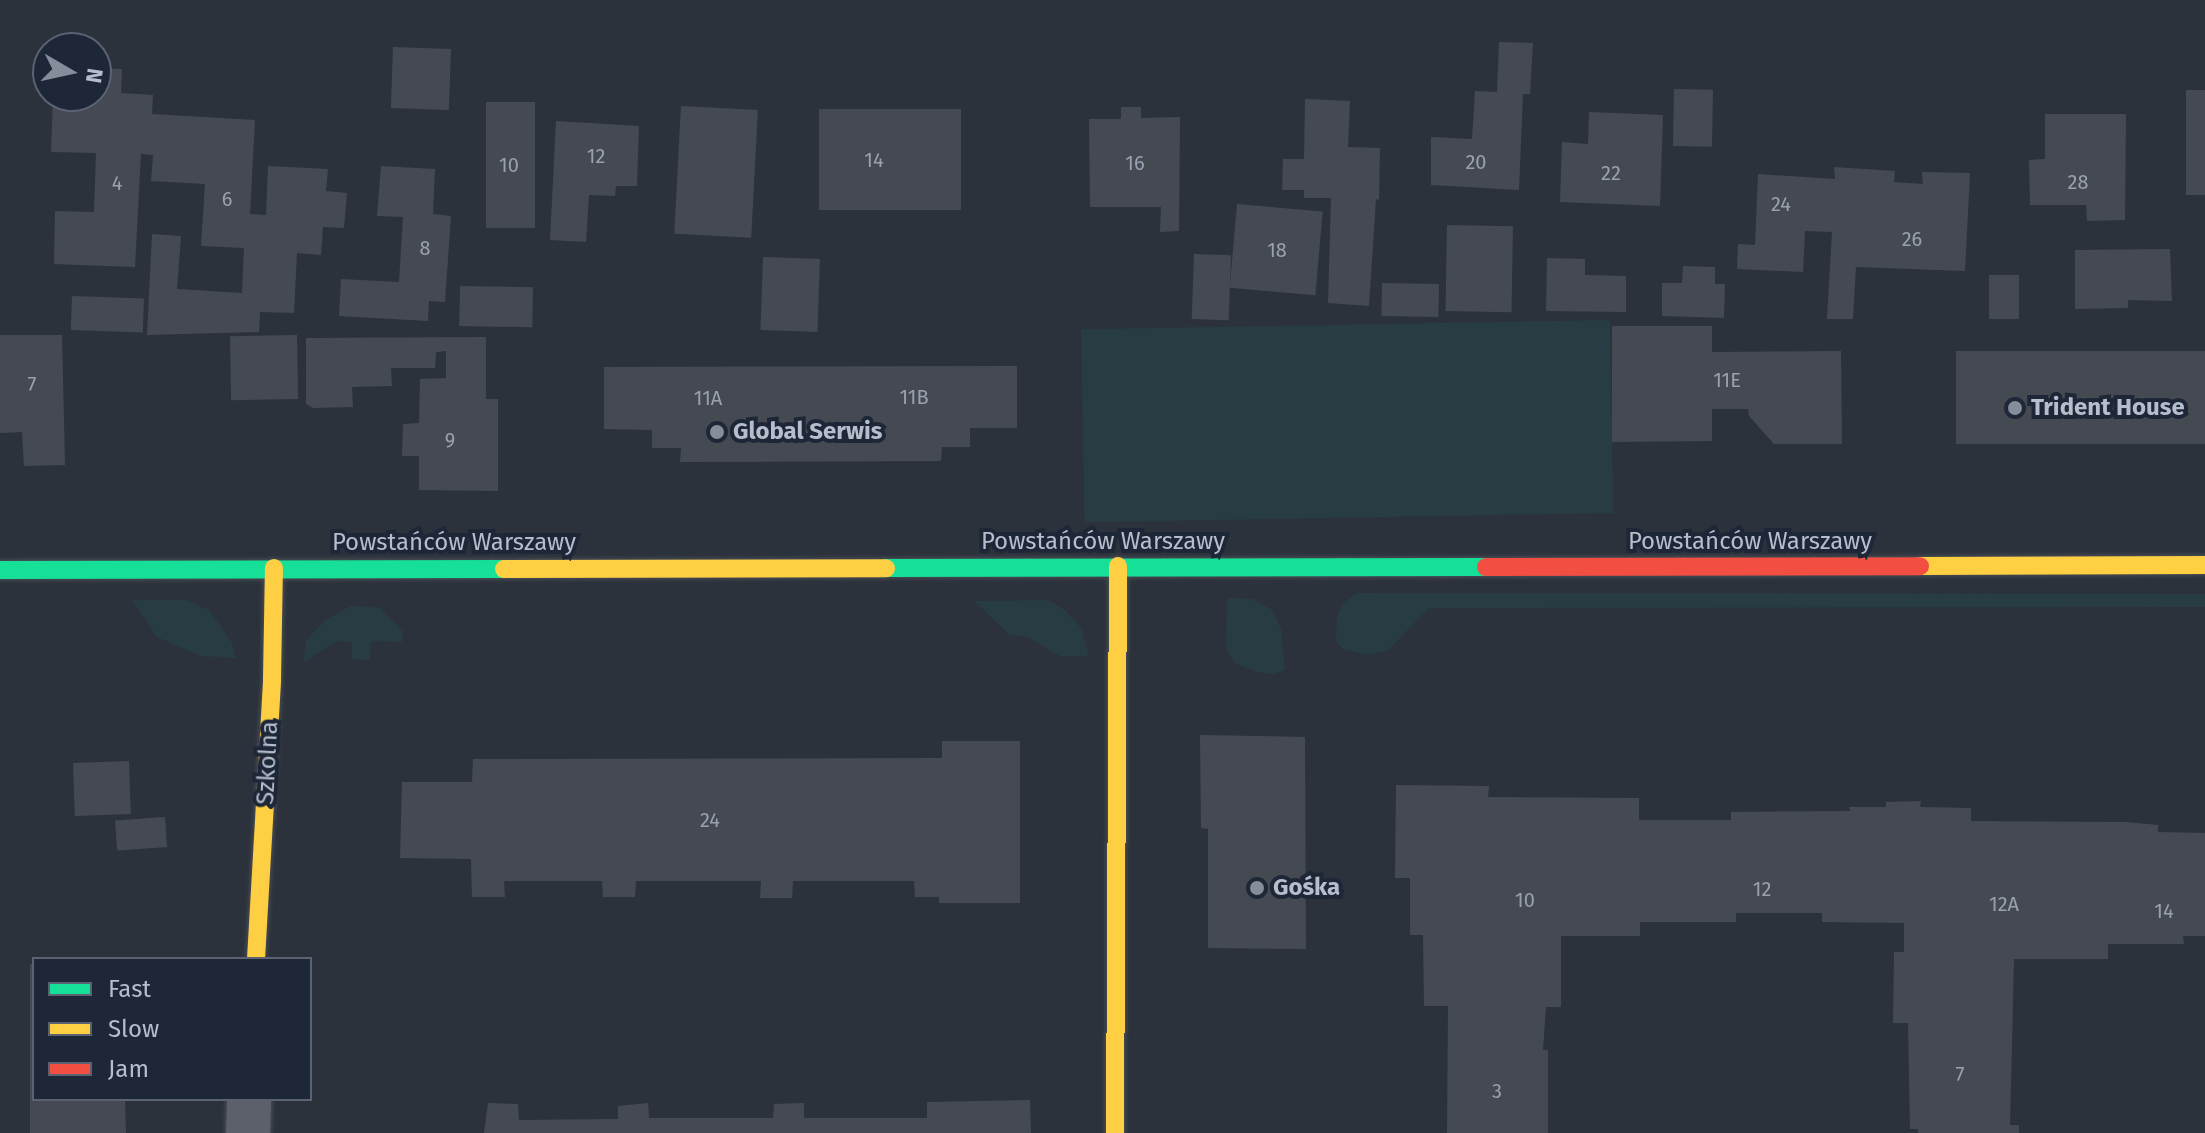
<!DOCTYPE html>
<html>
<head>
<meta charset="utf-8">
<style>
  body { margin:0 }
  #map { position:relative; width:2205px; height:1133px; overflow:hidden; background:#2c323c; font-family:"Fira Sans",sans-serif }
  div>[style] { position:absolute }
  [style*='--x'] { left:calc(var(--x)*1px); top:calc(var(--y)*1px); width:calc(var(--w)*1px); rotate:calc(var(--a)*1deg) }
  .green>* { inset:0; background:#283d43; transform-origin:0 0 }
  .building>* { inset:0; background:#454a52; transform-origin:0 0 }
  .roads { filter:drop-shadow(0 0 2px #484d54) drop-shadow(0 0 2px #484d54) }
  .street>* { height:44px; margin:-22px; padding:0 22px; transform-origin:22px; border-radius:22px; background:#5c6169 }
  .fast>* { height:18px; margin:-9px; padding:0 9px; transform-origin:9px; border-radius:9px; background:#16e098 }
  .slow>* { height:18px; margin:-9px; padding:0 9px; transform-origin:9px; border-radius:9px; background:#ffcf43 }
  .jam>* { height:18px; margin:-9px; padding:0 9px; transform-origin:9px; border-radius:9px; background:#f24e42 }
  .dots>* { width:22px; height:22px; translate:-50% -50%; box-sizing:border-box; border:4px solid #1e2737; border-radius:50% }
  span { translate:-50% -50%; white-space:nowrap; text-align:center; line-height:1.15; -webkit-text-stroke:8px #1e2737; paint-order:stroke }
  .number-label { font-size:20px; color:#9aa1ae }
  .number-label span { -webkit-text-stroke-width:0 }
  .poi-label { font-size:24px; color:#b6becc; font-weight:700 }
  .left { translate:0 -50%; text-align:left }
  .street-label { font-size:24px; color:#b6becc }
  .legend { position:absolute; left:32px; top:957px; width:280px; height:144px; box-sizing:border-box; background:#1e2737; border:2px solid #5b6373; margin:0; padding:10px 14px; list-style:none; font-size:24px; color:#b6becc }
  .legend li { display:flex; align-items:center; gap:16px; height:40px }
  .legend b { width:40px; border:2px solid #5b6373 }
  .north { position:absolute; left:32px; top:32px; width:80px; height:80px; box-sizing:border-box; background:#1e2737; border:2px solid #5b6373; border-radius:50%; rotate:99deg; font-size:22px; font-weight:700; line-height:32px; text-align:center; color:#b6becc }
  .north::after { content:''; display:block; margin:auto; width:28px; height:36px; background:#868d9a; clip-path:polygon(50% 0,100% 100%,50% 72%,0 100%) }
</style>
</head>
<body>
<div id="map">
  <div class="green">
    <div style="left:1610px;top:320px;width:193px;height:529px;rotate:89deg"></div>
    <div style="clip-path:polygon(1357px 593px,2205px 594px,2205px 607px,1429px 608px,1387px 651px,1368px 655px,1343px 649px,1336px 641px,1337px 618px,1342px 604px)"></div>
    <div style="clip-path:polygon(1227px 598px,1253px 599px,1272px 610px,1281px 629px,1285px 670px,1272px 674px,1256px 672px,1235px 663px,1226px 648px)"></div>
    <div style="clip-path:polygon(132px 600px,185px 600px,209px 610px,232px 643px,236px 658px,201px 656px,157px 637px)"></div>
    <div style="clip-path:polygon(1048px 600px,1065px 610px,1081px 628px,1089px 656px,1060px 656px,1028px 637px,1010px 635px,974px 601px)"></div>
    <div style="clip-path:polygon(351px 606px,379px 607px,403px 632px,402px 642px,371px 641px,370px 660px,352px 659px,352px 642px,336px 641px,303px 663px,306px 641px,325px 620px)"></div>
  </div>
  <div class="building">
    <div style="clip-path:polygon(1499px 42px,1533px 43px,1530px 94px,1523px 94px,1519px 190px,1431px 185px,1431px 137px,1472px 139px,1475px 91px,1497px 92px)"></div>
    <div style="left:393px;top:47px;width:58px;height:61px;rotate:2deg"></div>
    <div style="clip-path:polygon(96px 68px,122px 69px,121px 93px,153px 95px,152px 114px,255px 120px,250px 214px,266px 215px,268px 166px,328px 169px,326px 191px,347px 193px,344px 228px,323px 227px,321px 255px,297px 253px,294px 313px,260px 312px,259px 332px,147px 335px,152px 234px,181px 236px,177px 289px,242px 293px,244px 248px,201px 246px,205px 184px,151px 181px,153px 155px,141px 154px,135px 267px,54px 264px,55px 211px,94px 212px,96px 153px,51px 152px,53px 96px,96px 96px)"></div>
    <div style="left:1674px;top:89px;width:39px;height:57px;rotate:1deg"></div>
    <div style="left:2186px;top:90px;width:19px;height:105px"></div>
    <div style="clip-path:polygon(1305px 99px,1350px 101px,1348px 147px,1380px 148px,1379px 200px,1376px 199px,1369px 306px,1328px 303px,1331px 198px,1304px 198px,1304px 190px,1282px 190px,1283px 159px,1304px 159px)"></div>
    <div style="left:486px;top:102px;width:49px;height:126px"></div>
    <div style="left:681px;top:106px;width:77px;height:128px;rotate:3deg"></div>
    <div style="clip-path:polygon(1121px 107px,1141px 107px,1141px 118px,1180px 117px,1179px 231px,1160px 232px,1161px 207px,1090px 207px,1089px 119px,1121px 119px)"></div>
    <div style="left:819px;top:109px;width:142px;height:101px"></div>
    <div style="clip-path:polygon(1589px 112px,1663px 115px,1660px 206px,1560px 202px,1562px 142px,1588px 144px)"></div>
    <div style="clip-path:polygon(2045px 114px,2126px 114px,2125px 220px,2087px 221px,2086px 205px,2030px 205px,2029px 160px,2045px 159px)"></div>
    <div style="clip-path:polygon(556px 121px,639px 126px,637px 186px,616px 186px,615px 196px,589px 195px,586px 242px,550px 240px)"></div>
    <div style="clip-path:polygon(381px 166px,435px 169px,433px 214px,451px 216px,445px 302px,429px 301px,428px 321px,339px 316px,341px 279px,399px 282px,403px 217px,377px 216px)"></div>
    <div style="clip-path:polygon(1834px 167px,1895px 171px,1894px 182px,1923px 184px,1922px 172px,1970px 173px,1965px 271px,1856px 267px,1853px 319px,1827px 319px,1832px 232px,1805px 231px,1803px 272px,1737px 269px,1738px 244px,1755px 245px,1758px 174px,1835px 179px)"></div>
    <div style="left:1237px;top:204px;width:86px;height:84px;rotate:5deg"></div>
    <div style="left:1447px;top:225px;width:66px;height:86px;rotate:1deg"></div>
    <div style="clip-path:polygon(2170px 249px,2172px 301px,2128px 300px,2128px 308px,2075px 309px,2075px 250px)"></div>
    <div style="left:1194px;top:254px;width:37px;height:65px;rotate:2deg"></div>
    <div style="left:763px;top:257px;width:57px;height:73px;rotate:2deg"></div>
    <div style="clip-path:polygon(1547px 258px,1585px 259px,1585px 275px,1626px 276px,1626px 312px,1546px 311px)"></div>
    <div style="clip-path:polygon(1683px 266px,1715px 267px,1715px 284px,1725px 284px,1724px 318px,1662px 316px,1662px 283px,1682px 283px)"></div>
    <div style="left:1989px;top:275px;width:30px;height:44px"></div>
    <div style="left:1382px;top:283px;width:57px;height:33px;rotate:1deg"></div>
    <div style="left:460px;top:286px;width:73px;height:40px;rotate:1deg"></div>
    <div style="left:72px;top:296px;width:72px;height:34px;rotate:2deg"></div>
    <div style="clip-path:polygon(1612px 326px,1712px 326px,1712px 352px,1841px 351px,1842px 444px,1774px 444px,1749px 416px,1748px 409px,1712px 409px,1712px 441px,1612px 442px)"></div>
    <div style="clip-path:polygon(0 335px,62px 335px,65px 465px,24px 466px,22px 432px,0 433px)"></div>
    <div style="left:297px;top:335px;width:64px;height:67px;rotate:89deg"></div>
    <div style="clip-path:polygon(486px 337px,486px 399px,498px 399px,498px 491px,419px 490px,419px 456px,402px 456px,403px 424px,419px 423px,420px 379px,446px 378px,446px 351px,436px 352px,435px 368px,391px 368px,392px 386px,352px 387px,353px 407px,313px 408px,306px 404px,306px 338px)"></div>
    <div style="left:2205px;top:351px;width:93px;height:249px;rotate:90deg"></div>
    <div style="clip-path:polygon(1017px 366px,1017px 428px,970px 428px,970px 447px,942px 447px,941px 461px,680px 462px,681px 448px,652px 448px,652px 430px,604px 429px,604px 367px)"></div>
    <div style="clip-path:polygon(1200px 735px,1305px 737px,1306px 949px,1208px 948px,1208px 829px,1201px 828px)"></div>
    <div style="clip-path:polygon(942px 741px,1020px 741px,1020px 903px,939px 903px,939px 897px,915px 897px,914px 881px,793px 881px,792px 898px,760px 898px,761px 881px,636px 881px,635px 897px,603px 897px,602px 881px,504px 881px,505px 897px,472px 897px,471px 859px,400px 858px,402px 782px,472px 782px,473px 759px,942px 758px)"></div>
    <div style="left:129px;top:761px;width:53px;height:56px;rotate:88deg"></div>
    <div style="clip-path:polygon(1396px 785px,1489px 786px,1488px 797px,1639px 798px,1639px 820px,1731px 820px,1731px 812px,1850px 811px,1849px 807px,1886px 807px,1886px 802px,1921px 801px,1920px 807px,1971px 808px,1971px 821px,2125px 822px,2158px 825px,2158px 832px,2205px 833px,2205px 936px,2183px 936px,2184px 944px,2108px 944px,2108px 959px,2014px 959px,2010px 1125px,2019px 1125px,2019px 1133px,1918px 1133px,1918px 1129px,1910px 1129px,1908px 1023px,1893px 1023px,1894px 952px,1904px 952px,1904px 923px,1822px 922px,1822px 913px,1736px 913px,1736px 922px,1640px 922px,1640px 936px,1561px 936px,1561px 1007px,1546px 1007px,1543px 1050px,1548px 1050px,1548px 1133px,1447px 1133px,1448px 1006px,1424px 1006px,1423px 935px,1410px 935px,1410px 878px,1395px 878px)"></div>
    <div style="left:165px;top:817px;width:30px;height:50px;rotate:86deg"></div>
    <div style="clip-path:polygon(30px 964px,34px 964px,34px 1099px,125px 1099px,126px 1133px,30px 1133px)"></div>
    <div style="clip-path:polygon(1030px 1100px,1031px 1133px,484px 1133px,488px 1103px,518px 1104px,519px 1120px,618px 1119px,618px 1106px,648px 1103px,649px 1118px,773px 1118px,774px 1104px,804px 1103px,804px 1118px,927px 1118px,927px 1102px)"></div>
  </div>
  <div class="roads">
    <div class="street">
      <div style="--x:248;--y:1133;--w:34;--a:-88"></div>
    </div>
    <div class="fast">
      <div style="--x:886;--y:568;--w:600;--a:-0.1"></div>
      <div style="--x:0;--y:570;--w:504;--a:-0.11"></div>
    </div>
    <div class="slow">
      <div style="--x:1920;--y:566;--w:285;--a:-0.2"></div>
      <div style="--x:504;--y:569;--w:382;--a:-0.1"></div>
      <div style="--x:256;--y:959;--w:280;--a:-86.7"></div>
      <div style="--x:272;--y:679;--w:111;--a:-89"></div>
      <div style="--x:1115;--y:1133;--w:567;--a:-89.7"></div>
    </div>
    <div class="jam">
      <div style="--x:1486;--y:567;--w:434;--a:-0.1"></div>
    </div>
  </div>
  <div class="dots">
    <div style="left:2015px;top:408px;background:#868d9a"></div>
    <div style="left:717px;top:432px;background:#868d9a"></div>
    <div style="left:1257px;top:888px;background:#868d9a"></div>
  </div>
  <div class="number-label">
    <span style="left:596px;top:156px">12</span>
    <span style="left:874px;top:160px">14</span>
    <span style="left:1476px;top:162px">20</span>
    <span style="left:1135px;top:163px">16</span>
    <span style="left:509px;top:165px">10</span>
    <span style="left:1611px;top:173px">22</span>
    <span style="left:2078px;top:182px">28</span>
    <span style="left:117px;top:183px">4</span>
    <span style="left:227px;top:199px">6</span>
    <span style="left:1781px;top:204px">24</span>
    <span style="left:1912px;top:239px">26</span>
    <span style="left:425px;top:248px">8</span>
    <span style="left:1277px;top:250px">18</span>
    <span style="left:1727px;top:380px">11E</span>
    <span style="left:32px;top:384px">7</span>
    <span style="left:914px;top:397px">11B</span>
    <span style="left:708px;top:398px">11A</span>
    <span style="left:450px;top:440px">9</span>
    <span style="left:710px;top:820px">24</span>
    <span style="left:1762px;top:889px">12</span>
    <span style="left:1525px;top:900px">10</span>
    <span style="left:2004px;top:904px">12A</span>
    <span style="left:2164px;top:911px">14</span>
    <span style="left:1960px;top:1074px">7</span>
    <span style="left:1497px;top:1091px">3</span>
  </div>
  <div class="poi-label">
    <span class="left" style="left:2031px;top:408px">Trident House</span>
    <span class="left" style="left:733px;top:432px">Global Serwis</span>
    <span class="left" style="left:1273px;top:888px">Gośka</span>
  </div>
  <div class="street-label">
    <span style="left:1103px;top:542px">Powstańców Warszawy</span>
    <span style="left:1750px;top:542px">Powstańców Warszawy</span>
    <span style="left:454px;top:543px">Powstańców Warszawy</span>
    <span style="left:268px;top:763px;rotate:-87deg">Szkolna</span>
  </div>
  <ul class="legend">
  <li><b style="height:10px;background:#16e098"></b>Fast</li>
  <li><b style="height:10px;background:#ffcf43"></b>Slow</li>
  <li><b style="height:10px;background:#f24e42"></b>Jam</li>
  </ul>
  <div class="north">N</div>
</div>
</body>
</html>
